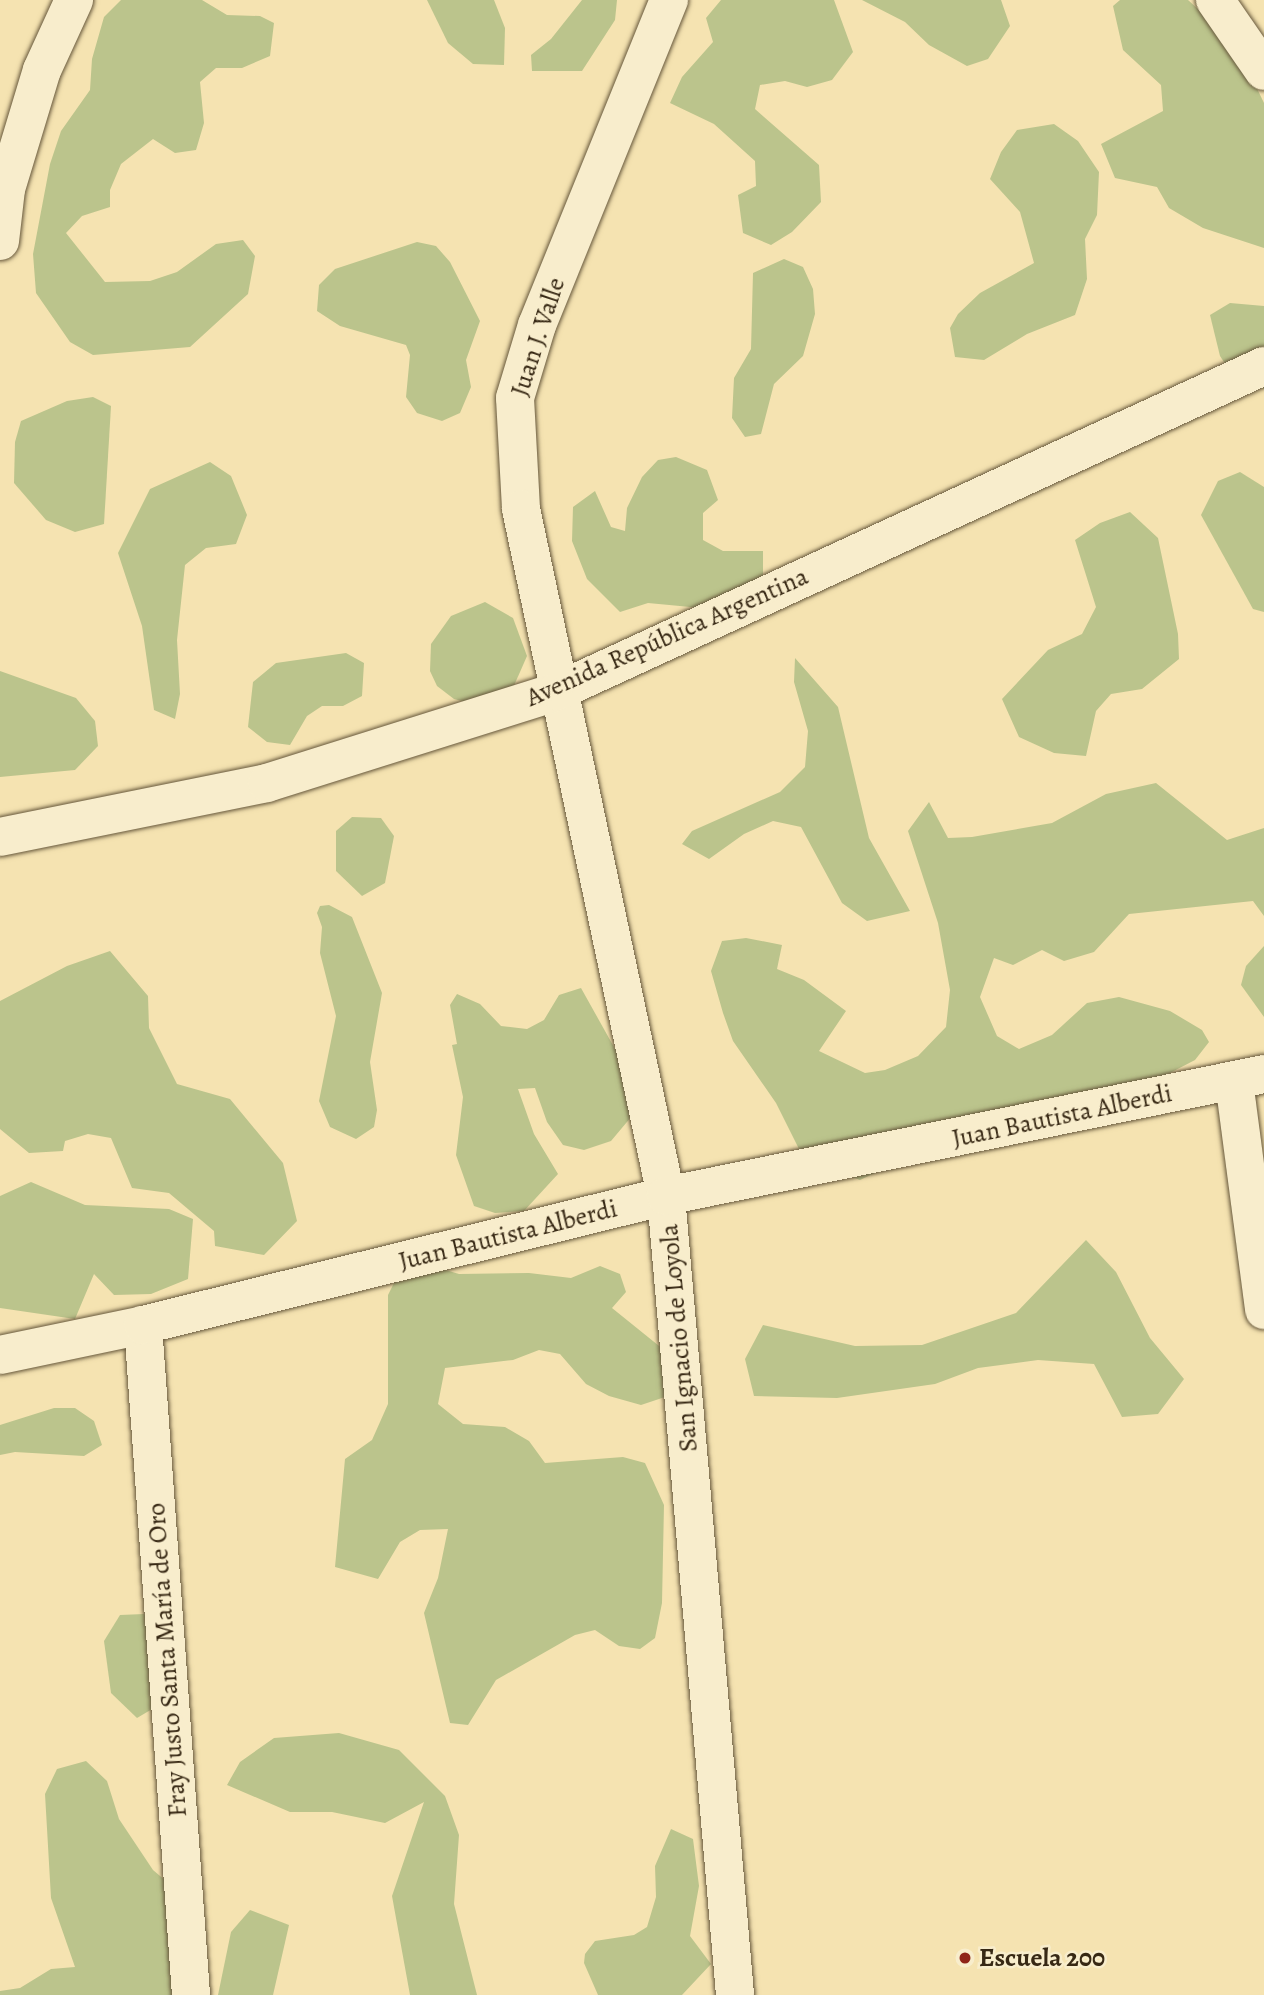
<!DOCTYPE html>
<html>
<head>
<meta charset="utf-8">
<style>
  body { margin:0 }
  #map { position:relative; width:1264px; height:1995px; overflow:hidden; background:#f5e3b1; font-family:Alegreya,serif }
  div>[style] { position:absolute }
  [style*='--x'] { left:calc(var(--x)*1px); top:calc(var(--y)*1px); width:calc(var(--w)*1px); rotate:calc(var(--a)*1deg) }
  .green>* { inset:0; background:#bbc48c }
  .roads { filter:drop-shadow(0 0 2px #66573b) drop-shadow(0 0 2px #66573b) }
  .minor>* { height:38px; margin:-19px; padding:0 19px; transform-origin:19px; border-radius:19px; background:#f8edcc }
  .secondary>* { height:38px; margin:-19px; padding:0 19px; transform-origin:19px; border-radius:19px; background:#f8edcc }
  .dots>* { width:19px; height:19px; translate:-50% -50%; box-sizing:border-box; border:4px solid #f8edcc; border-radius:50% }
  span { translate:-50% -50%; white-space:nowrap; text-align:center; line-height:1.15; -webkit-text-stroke:5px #f8edcc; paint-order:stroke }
  .street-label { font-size:26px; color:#372814 }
  .poi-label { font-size:26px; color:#372814; font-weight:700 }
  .left { translate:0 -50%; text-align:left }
</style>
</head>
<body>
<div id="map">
  <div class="green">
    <div style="clip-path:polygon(121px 0,202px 0,227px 15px,260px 16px,274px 23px,270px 56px,242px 68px,216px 68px,200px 82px,204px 123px,196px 150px,175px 153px,153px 139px,121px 164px,110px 190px,110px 207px,82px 216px,66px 233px,105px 282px,150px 281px,177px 272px,216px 244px,243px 240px,255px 256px,248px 294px,190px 347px,93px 355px,70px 342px,36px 293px,33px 254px,50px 164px,61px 131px,90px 90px,92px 59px,104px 17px)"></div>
    <div style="clip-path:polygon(427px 0,494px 0,505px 28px,504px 65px,473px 64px,448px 43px)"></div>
    <div style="clip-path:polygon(582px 0,617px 0,615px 20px,582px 71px,532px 71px,531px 55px,551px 39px)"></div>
    <div style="clip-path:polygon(721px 0,834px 0,853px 52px,832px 80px,807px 87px,785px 81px,760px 85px,755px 109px,819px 165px,821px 202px,792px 232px,771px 245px,743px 233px,738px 195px,756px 186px,755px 161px,714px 124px,670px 103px,682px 77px,713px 42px,706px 18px)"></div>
    <div style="clip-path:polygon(862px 0,1001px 0,1010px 26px,988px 59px,967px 66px,929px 45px,905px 22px)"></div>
    <div style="clip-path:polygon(1120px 0,1188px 0,1222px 31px,1250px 74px,1264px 103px,1264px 248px,1203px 228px,1169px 208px,1157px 187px,1115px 178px,1101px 144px,1163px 111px,1161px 85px,1123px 50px,1113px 6px)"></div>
    <div style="clip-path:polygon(1054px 124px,1078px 141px,1099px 172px,1097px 215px,1085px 239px,1087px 279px,1075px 315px,1027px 334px,984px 360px,955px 357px,950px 328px,958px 314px,980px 293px,1034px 263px,1020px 212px,990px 179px,1001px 152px,1017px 130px)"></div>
    <div style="clip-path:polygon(417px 242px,436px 246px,450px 262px,480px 321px,466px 360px,471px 387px,460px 413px,442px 421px,417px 413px,406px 397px,410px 355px,406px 345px,340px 326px,317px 311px,319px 285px,335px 269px)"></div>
    <div style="clip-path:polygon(784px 259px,803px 267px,813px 289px,815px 314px,803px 356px,774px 384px,761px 434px,745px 437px,732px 418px,734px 378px,751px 349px,753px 273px)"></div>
    <div style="clip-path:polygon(1230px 303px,1264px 306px,1264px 389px,1230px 371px,1220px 356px,1210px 315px)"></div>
    <div style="clip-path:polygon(93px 397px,111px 406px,104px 524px,75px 532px,46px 520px,14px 483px,15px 442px,21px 421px,67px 401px)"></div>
    <div style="clip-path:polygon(676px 457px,707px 470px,718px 500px,703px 513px,703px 540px,723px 551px,763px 551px,763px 588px,701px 608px,648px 603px,620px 612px,587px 579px,572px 541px,573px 507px,595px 491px,611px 527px,625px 531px,627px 508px,642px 477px,658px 460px)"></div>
    <div style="clip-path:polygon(210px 462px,231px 476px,247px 515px,236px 544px,206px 548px,185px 565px,177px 640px,180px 694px,175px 719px,154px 710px,142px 626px,118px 553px,150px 489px)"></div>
    <div style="clip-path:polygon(1240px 472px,1264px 487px,1264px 612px,1253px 609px,1201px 515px,1218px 481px)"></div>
    <div style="clip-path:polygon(1130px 512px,1158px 538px,1178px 634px,1179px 659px,1142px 689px,1111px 694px,1096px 711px,1086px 756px,1054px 753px,1019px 737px,1002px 699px,1048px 650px,1082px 634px,1096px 607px,1075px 540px,1100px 523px)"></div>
    <div style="clip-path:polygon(485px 602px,513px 618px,527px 656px,509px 697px,485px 707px,454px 699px,437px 686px,430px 671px,431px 644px,451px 616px)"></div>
    <div style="clip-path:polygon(346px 653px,364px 663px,362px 696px,343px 706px,322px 706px,307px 716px,290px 745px,267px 742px,248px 727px,253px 682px,276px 663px)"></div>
    <div style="clip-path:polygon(795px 658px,838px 707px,869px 838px,910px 911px,867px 921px,842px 903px,801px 827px,773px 821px,744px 834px,709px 859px,682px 844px,692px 831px,780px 792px,805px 767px,808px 731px,794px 682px)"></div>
    <div style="clip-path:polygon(0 671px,76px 698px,95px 721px,98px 746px,75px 770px,0 777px)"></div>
    <div style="clip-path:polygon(1156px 783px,1227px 840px,1264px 828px,1264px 916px,1253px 901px,1129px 914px,1094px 952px,1064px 961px,1042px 950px,1013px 965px,994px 958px,980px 997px,997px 1036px,1019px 1049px,1052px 1035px,1087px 1003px,1119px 997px,1170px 1011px,1202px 1030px,1209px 1042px,1195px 1060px,1139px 1089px,896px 1163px,860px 1180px,804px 1159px,776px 1103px,733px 1041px,723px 1013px,711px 971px,722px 941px,746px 938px,782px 945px,777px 969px,804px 980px,846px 1011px,819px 1051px,865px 1073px,885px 1070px,918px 1056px,946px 1027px,950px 990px,938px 923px,908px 831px,929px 802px,948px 838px,972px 837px,1052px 823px,1106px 794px)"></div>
    <div style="clip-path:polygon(352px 817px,381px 818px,394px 836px,385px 883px,362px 896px,336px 871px,336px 831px)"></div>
    <div style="clip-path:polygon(329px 905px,352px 917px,382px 993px,370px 1062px,377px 1110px,374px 1127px,356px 1139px,330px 1127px,319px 1101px,336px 1016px,320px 953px,322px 927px,317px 913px,320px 906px)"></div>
    <div style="clip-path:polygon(1264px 946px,1264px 1017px,1241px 985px,1246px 966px)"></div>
    <div style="clip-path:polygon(110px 951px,148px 996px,149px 1028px,177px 1084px,230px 1099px,283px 1163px,297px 1221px,264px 1255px,215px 1246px,214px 1231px,169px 1193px,132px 1188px,111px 1138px,88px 1134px,65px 1141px,63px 1151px,29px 1153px,0 1129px,0 1001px,67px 966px)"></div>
    <div style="clip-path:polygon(581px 988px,624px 1065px,637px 1110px,611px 1141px,584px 1150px,563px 1145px,547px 1122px,535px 1088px,518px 1089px,534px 1134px,558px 1174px,524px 1211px,495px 1213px,474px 1206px,456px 1155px,463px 1097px,452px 1045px,457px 1044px,450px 1005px,457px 994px,480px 1004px,501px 1026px,527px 1029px,544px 1020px,559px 995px)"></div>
    <div style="clip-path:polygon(31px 1182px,85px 1205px,169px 1209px,193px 1219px,188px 1279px,151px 1294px,114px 1295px,94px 1274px,75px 1319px,0 1308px,0 1196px)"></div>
    <div style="clip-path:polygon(1086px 1240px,1116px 1272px,1150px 1338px,1184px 1379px,1158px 1414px,1122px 1417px,1094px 1364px,1038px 1360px,978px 1368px,935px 1384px,837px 1398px,754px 1396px,745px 1359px,763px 1325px,855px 1346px,922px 1345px,1016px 1313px)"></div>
    <div style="clip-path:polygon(600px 1266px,620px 1274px,626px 1292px,612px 1308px,674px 1358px,665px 1397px,641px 1405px,609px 1396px,586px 1384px,560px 1354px,539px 1350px,513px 1360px,445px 1368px,438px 1404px,463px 1424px,505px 1427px,529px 1441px,545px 1463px,623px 1457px,645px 1463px,664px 1505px,662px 1603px,655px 1638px,640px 1649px,619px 1646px,595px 1630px,575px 1635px,496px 1680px,468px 1725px,450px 1723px,424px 1613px,438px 1578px,448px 1529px,420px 1530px,400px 1542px,378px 1579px,335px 1567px,345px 1459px,372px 1440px,388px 1404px,388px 1295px,396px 1279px,439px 1268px,459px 1274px,529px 1273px,571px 1278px)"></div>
    <div style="clip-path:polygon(54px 1408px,75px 1408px,94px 1421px,102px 1445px,84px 1456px,15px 1452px,0 1455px,0 1425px)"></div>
    <div style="clip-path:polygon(144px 1614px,155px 1634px,169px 1699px,137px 1718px,111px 1693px,104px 1641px,120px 1615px)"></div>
    <div style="clip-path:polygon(339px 1733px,399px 1750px,445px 1796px,459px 1835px,454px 1904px,477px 1995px,410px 1995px,392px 1896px,424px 1802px,385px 1823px,332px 1812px,290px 1812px,227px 1785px,240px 1762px,274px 1738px)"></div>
    <div style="clip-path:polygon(86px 1761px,107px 1781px,119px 1819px,153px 1870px,187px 1899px,184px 1995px,0 1995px,0 1991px,20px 1988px,51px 1969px,75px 1967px,51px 1898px,45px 1794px,57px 1769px)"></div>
    <div style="clip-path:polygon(671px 1829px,693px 1839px,699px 1886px,690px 1936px,711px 1964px,682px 1995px,598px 1995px,584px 1963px,585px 1954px,595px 1941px,634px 1935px,647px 1927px,656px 1897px,655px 1866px)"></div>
    <div style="clip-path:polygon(250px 1910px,289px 1925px,273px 1995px,218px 1995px,231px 1932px)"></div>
  </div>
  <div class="roads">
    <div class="minor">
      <div style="--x:669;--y:0;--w:351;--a:112.1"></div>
      <div style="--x:537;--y:325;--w:76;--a:106.8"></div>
      <div style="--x:515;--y:398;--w:111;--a:86.9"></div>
      <div style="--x:521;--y:509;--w:702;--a:78.08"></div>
      <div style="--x:666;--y:1196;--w:802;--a:85.06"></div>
      <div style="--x:1215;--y:0;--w:86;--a:55.4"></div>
      <div style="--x:0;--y:241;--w:52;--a:-83.4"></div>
      <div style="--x:6;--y:189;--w:124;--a:-73.2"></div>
      <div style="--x:42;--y:70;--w:77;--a:-65.4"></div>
      <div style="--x:1234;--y:1081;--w:231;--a:82.5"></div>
      <div style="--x:143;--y:1325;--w:672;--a:85.9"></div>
      <div style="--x:0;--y:1355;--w:146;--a:-11.8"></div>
      <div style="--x:143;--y:1325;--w:539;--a:-13.86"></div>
      <div style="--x:666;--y:1196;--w:610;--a:-11.53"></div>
    </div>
    <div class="secondary">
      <div style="--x:0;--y:837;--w:272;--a:-11.4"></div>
      <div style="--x:267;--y:783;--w:305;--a:-17.5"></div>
      <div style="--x:558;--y:691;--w:777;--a:-24.72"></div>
    </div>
  </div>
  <div class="dots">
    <div style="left:965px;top:1958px;background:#8f2418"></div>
  </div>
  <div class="street-label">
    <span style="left:538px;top:337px;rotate:-72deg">Juan J. Valle</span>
    <span style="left:667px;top:637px;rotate:-24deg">Avenida República Argentina</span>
    <span style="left:1062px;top:1116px;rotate:-12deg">Juan Bautista Alberdi</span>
    <span style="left:508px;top:1235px;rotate:-14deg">Juan Bautista Alberdi</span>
    <span style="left:679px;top:1338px;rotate:-95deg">San Ignacio de Loyola</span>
    <span style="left:167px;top:1660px;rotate:-94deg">Fray Justo Santa María de Oro</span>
  </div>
  <div class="poi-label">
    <span class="left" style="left:979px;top:1958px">Escuela 200</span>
  </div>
</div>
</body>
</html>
